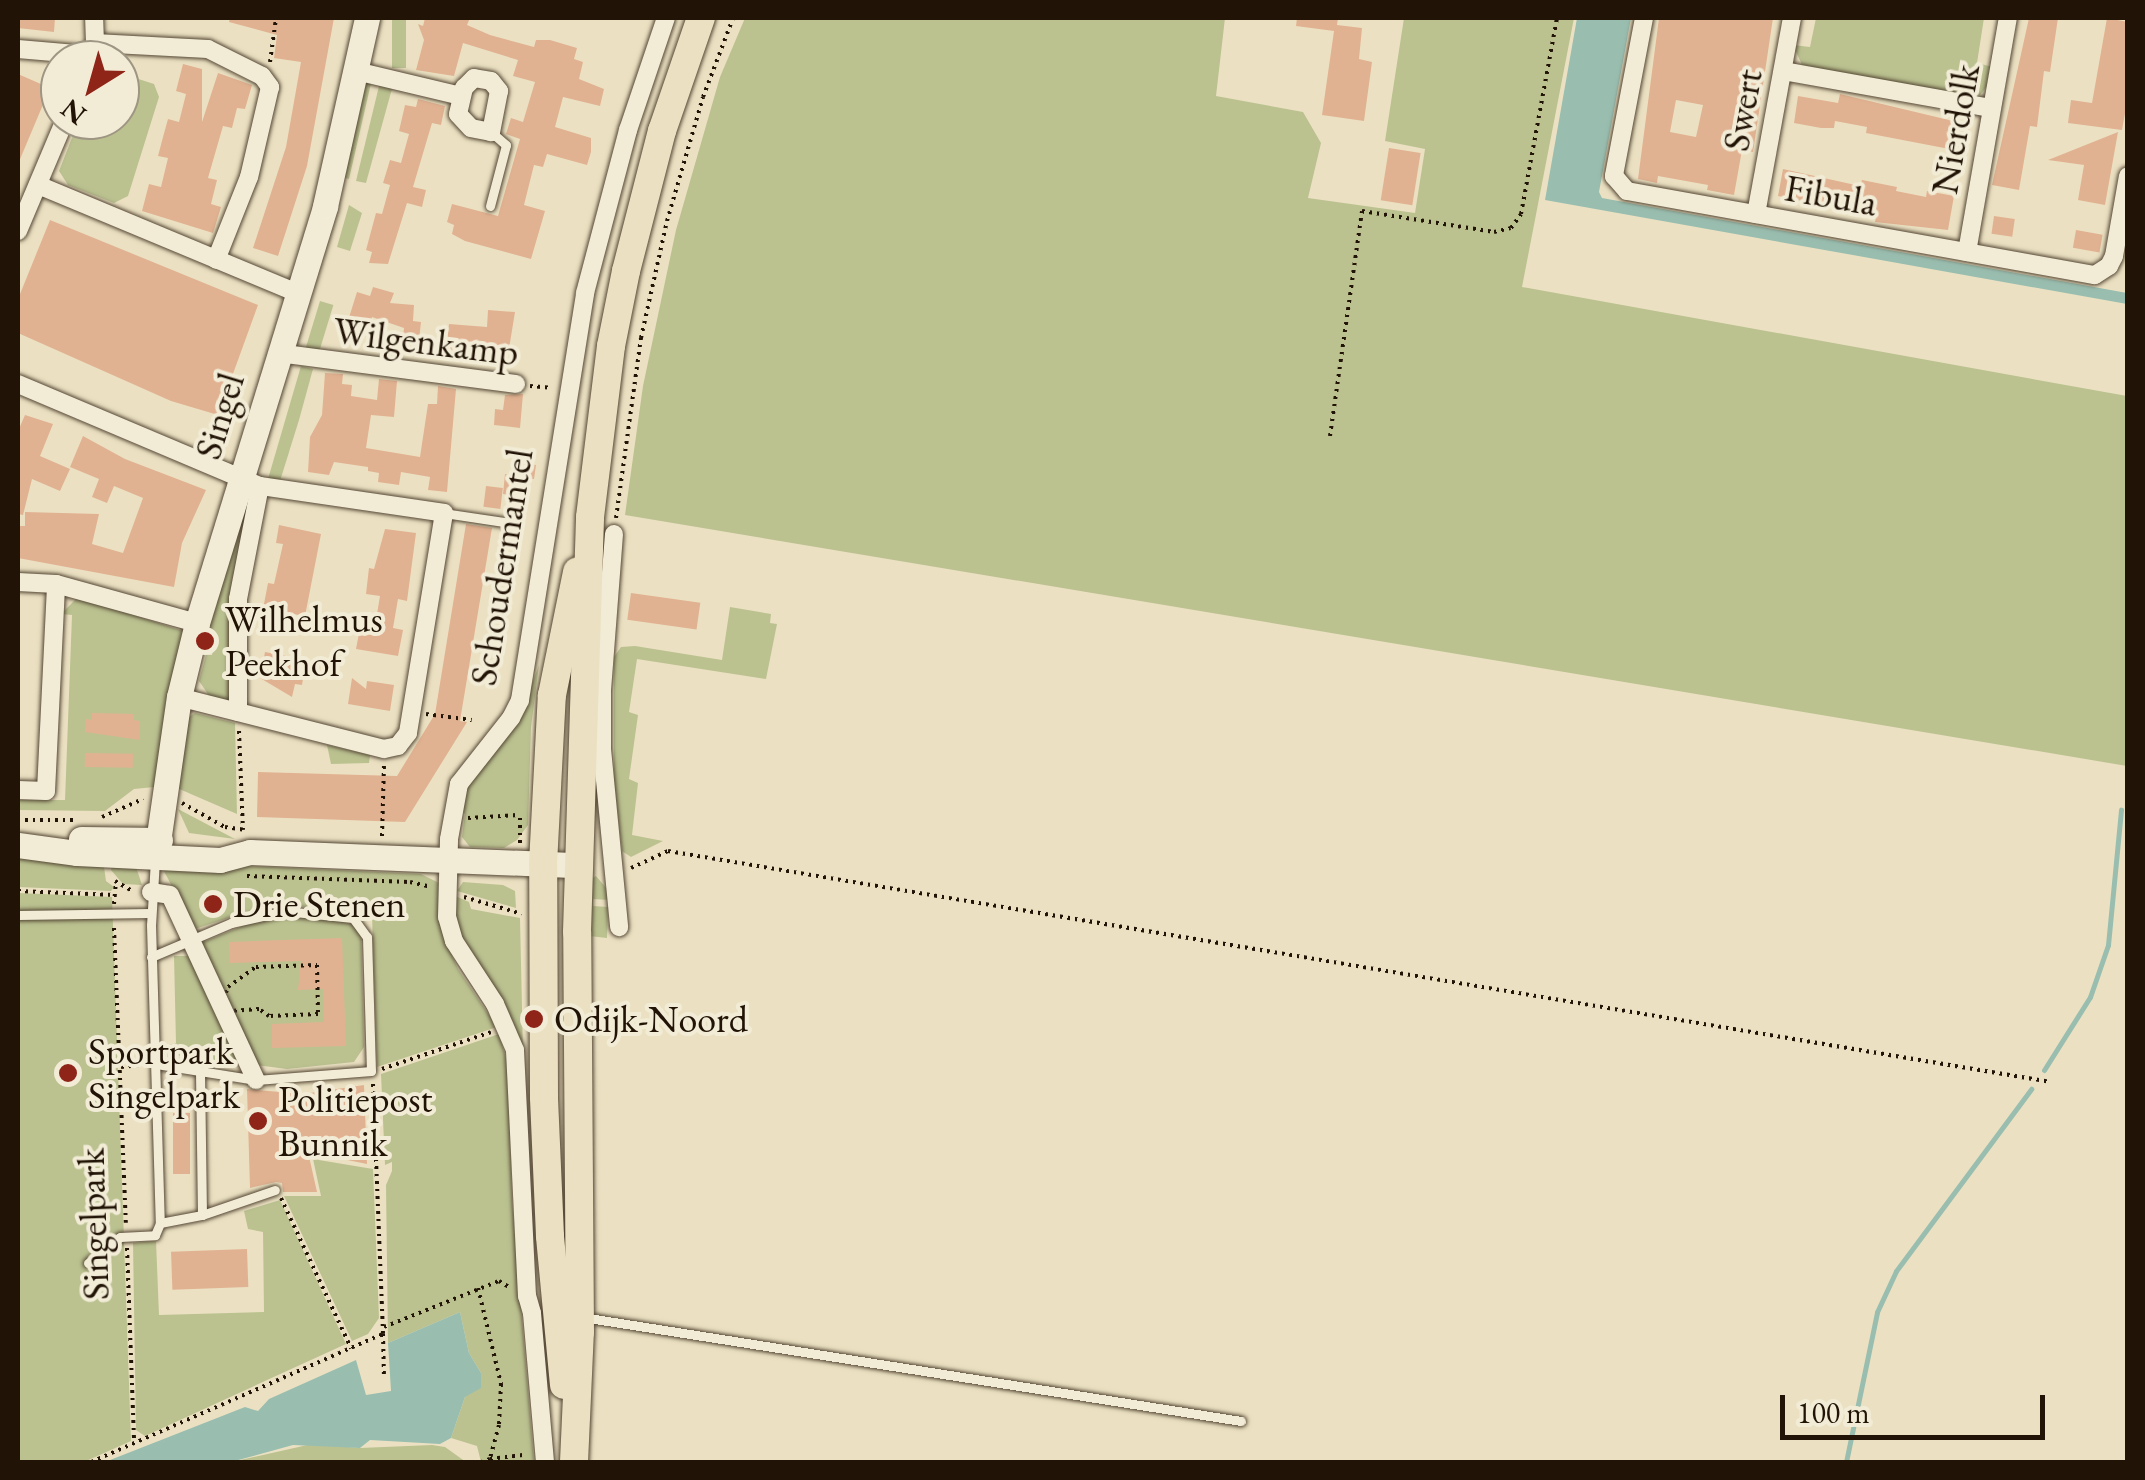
<!DOCTYPE html>
<html>
<head>
<meta charset="utf-8">
<style>
  body { margin:0 }
  #map { position:relative; width:2145px; height:1480px; overflow:hidden; background:#ebe1c2; font-family:"EB Garamond",serif }
  div>[style] { position:absolute }
  [style*='--x'] { left:calc(var(--x)*1px); top:calc(var(--y)*1px); width:calc(var(--w)*1px); rotate:calc(var(--a)*1deg) }
  .green>* { inset:0; background:#bbc290; transform-origin:0 0 }
  .water>* { inset:0; background:#99beb0 }
  .stream>* { height:5px; margin:-2.5px; padding:0 2.5px; transform-origin:2.5px; border-radius:2.5px; background:#99beb0 }
  .building>* { inset:0; background:#e1b291; transform-origin:0 0 }
  .path>* { height:4px; margin-top:-2px; transform-origin:0; background:repeating-linear-gradient(90deg,#211305 0 2.5px,transparent 0 7.5px) }
  .roads { filter:drop-shadow(0 0 2px #544634) drop-shadow(0 0 2px #544634) }
  .lane>* { height:9px; margin:-4.5px; padding:0 4.5px; transform-origin:4.5px; border-radius:4.5px; background:#f2ecd7 }
  .street>* { height:18px; margin:-9px; padding:0 9px; transform-origin:9px; border-radius:9px; background:#f2ecd7 }
  .secondary>* { height:25px; margin:-12.5px; padding:0 12.5px; transform-origin:12.5px; border-radius:12.5px; background:#f2ecd7 }
  .primary>* { height:28px; margin:-14px; padding:0 14px; transform-origin:14px; border-radius:14px; background:#ebe1c2 }
  .dots>* { width:28px; height:28px; translate:-50% -50%; box-sizing:border-box; border:5px solid #f2ecd7; border-radius:50% }
  span { translate:-50% -50%; white-space:nowrap; text-align:center; line-height:1.15; -webkit-text-stroke:8px #f2ecd7; paint-order:stroke }
  .street-label { font-size:38px; color:#211305 }
  .poi-label { font-size:38px; color:#211305 }
  .left { translate:0 -50%; text-align:left }
  .frame { position:absolute; inset:0; border:20px solid #211305; pointer-events:none }
  .north { position:absolute; left:40px; top:40px; width:100px; height:100px; box-sizing:border-box; background:#f2ecd7; border:2px solid #9e9583; border-radius:50%; rotate:217deg; font-size:28px; font-weight:700; line-height:40px; text-align:center; color:#211305 }
  .north::after { content:''; display:block; margin:auto; width:35px; height:45px; background:#8f2418; clip-path:polygon(50% 0,100% 100%,50% 72%,0 100%) }
  .scale { position:absolute; left:1780px; top:1395px; width:265px; height:45px; box-sizing:border-box; border:5px solid #211305; border-top:0; padding-left:12px; font-size:30px; line-height:35px; white-space:nowrap; color:#211305; -webkit-text-stroke:8px #f2ecd7; paint-order:stroke }
</style>
</head>
<body>
<div id="map">
  <div class="green">
    <div style="left:392px;top:18px;width:14px;height:50px"></div>
    <div style="clip-path:polygon(745px 18px,1225px 18px,1216px 96px,1303px 112px,1321px 143px,1308px 198px,1415px 213px,1425px 149px,1385px 141px,1404px 18px,1574px 18px,1522px 287px,2127px 396px,2127px 766px,625px 515px,643px 386px,676px 230px,720px 77px)"></div>
    <div style="clip-path:polygon(1816px 18px,1984px 18px,1977px 63px,1993px 67px,1989px 84px,1980px 95px,1970px 97px,1803px 67px,1793px 45px,1810px 47px)"></div>
    <div style="clip-path:polygon(120px 73px,154px 84px,159px 97px,128px 196px,114px 203px,68px 185px,59px 171px,79px 120px,120px 120px)"></div>
    <div style="clip-path:polygon(372px 79px,349px 179px,341px 177px,365px 83px)"></div>
    <div style="clip-path:polygon(380px 82px,393px 85px,366px 183px,356px 181px)"></div>
    <div style="clip-path:polygon(349px 205px,362px 213px,350px 251px,337px 247px)"></div>
    <div style="left:320px;top:301px;width:14px;height:54px;rotate:17deg"></div>
    <div style="clip-path:polygon(301px 366px,313px 369px,299px 420px,280px 481px,268px 479px)"></div>
    <div style="clip-path:polygon(244px 497px,249px 499px,231px 702px,210px 697px,199px 681px,206px 655px,212px 655px,215px 641px,205px 638px)"></div>
    <div style="clip-path:polygon(78px 597px,183px 631px,154px 787px,134px 789px,105px 811px,18px 810px,18px 800px,65px 800px,72px 615px,61px 614px)"></div>
    <div style="clip-path:polygon(730px 607px,771px 614px,770px 623px,777px 624px,766px 679px,637px 659px,629px 712px,638px 715px,629px 779px,638px 783px,632px 835px,663px 841px,631px 857px,622px 851px,614px 781px,614px 657px,621px 647px,635px 646px,722px 660px)"></div>
    <div style="clip-path:polygon(539px 665px,531px 727px,528px 825px,517px 840px,504px 848px,470px 847px,462px 837px,465px 814px,459px 808px,465px 789px,518px 722px)"></div>
    <div style="clip-path:polygon(195px 713px,235px 723px,237px 814px,177px 788px,189px 717px)"></div>
    <div style="clip-path:polygon(327px 745px,370px 755px,369px 763px,331px 764px)"></div>
    <div style="clip-path:polygon(178px 809px,235px 839px,189px 833px)"></div>
    <div style="clip-path:polygon(18px 857px,103px 860px,106px 881px,114px 887px,111px 891px,18px 887px)"></div>
    <div style="clip-path:polygon(112px 861px,135px 864px,142px 885px,123px 884px,111px 870px)"></div>
    <div style="clip-path:polygon(159px 862px,421px 874px,439px 883px,442px 933px,458px 969px,497px 1027px,377px 1067px,372px 915px,290px 905px,249px 911px,195px 929px)"></div>
    <div style="clip-path:polygon(596px 876px,607px 889px,609px 900px,593px 899px,593px 906px,608px 907px,607px 938px,589px 936px,589px 880px)"></div>
    <div style="clip-path:polygon(463px 882px,503px 885px,515px 891px,516px 908px,457px 891px)"></div>
    <div style="clip-path:polygon(18px 893px,112px 897px,131px 1441px,84px 1462px,18px 1462px)"></div>
    <div style="clip-path:polygon(455px 896px,469px 902px,471px 909px,520px 918px,523px 1053px,513px 1022px,469px 954px,456px 925px)"></div>
    <div style="clip-path:polygon(290px 917px,338px 920px,354px 925px,361px 933px,364px 1047px,354px 1062px,287px 1069px,256px 1065px,201px 943px,255px 921px)"></div>
    <div style="clip-path:polygon(174px 956px,190px 956px,238px 1063px,167px 1054px,164px 1046px,176px 1043px)"></div>
    <div style="clip-path:polygon(499px 1034px,508px 1066px,512px 1201px,534px 1462px,481px 1462px,477px 1446px,451px 1438px,465px 1397px,481px 1373px,469px 1353px,460px 1312px,388px 1343px,386px 1185px,392px 1171px,392px 1162px,385px 1165px,381px 1074px)"></div>
    <div style="clip-path:polygon(313px 1159px,373px 1169px,379px 1318px,368px 1334px,352px 1341px,284px 1196px,321px 1196px)"></div>
    <div style="clip-path:polygon(280px 1200px,346px 1344px,145px 1436px,136px 1430px,133px 1243px,156px 1241px,159px 1315px,264px 1312px,263px 1232px,248px 1229px,244px 1211px)"></div>
    <div style="clip-path:polygon(312px 1444px,360px 1448px,432px 1445px,445px 1447px,466px 1462px,231px 1462px)"></div>
  </div>
  <div class="water">
    <div style="clip-path:polygon(1577px 18px,1631px 18px,1599px 192px,1602px 198px,2127px 293px,2127px 304px,1545px 200px)"></div>
    <div style="clip-path:polygon(460px 1312px,469px 1353px,481px 1373px,481px 1388px,465px 1397px,451px 1438px,440px 1444px,370px 1440px,360px 1448px,293px 1445px,231px 1462px,105px 1462px,245px 1407px,258px 1411px,269px 1399px,356px 1360px,366px 1395px,391px 1391px,388px 1343px)"></div>
  </div>
  <div class="stream">
    <div style="--x:2044;--y:1070;--w:86;--a:-57.8"></div>
    <div style="--x:2090;--y:997;--w:55;--a:-70.9"></div>
    <div style="--x:2108;--y:945;--w:136;--a:-84.5"></div>
    <div style="--x:1846;--y:1462;--w:153;--a:-78.3"></div>
    <div style="--x:1877;--y:1312;--w:45;--a:-65.1"></div>
    <div style="--x:1896;--y:1271;--w:227;--a:-53.4"></div>
  </div>
  <div class="building">
    <div style="clip-path:polygon(18px 18px,55px 18px,54px 32px,18px 28px)"></div>
    <div style="clip-path:polygon(230px 18px,334px 18px,307px 166px,278px 256px,253px 248px,286px 147px,301px 62px,274px 58px,277px 35px,229px 22px)"></div>
    <div style="clip-path:polygon(425px 18px,470px 18px,467px 25px,490px 35px,534px 47px,536px 40px,550px 40px,577px 48px,574px 59px,583px 62px,579px 79px,604px 89px,600px 106px,563px 97px,555px 127px,591px 138px,591px 152px,587px 165px,547px 154px,543px 167px,534px 165px,524px 205px,545px 211px,531px 259px,465px 241px,452px 234px,454px 225px,447px 222px,452px 204px,498px 216px,520px 139px,506px 134px,511px 118px,523px 122px,535px 82px,513px 76px,518px 60px,463px 43px,454px 76px,416px 70px,424px 40px,418px 24px,423px 26px)"></div>
    <div style="clip-path:polygon(1297px 18px,1338px 18px,1337px 25px,1362px 28px,1359px 59px,1372px 62px,1364px 121px,1322px 115px,1334px 31px,1296px 26px)"></div>
    <div style="clip-path:polygon(evenodd,1659px 18px,1773px 18px,1753px 152px,1742px 150px,1734px 195px,1707px 190px,1708px 185px,1658px 176px,1657px 183px,1638px 179px,1659px 18px,1676px 100px,1703px 105px,1696px 137px,1670px 132px,1676px 100px)"></div>
    <div style="clip-path:polygon(2029px 18px,2058px 18px,2050px 72px,2044px 71px,2037px 127px,2030px 126px,2019px 190px,1992px 185px)"></div>
    <div style="clip-path:polygon(2107px 18px,2128px 22px,2128px 97px,2122px 130px,2068px 123px,2071px 100px,2092px 103px)"></div>
    <div style="clip-path:polygon(183px 64px,202px 69px,202px 122px,218px 73px,252px 85px,245px 109px,237px 108px,232px 128px,223px 126px,208px 178px,217px 180px,211px 204px,221px 207px,213px 233px,142px 211px,149px 184px,161px 187px,168px 158px,158px 156px,163px 137px,168px 119px,179px 122px,186px 94px,176px 91px)"></div>
    <div style="clip-path:polygon(18px 74px,50px 88px,18px 164px)"></div>
    <div style="clip-path:polygon(1840px 94px,1970px 125px,1965px 152px,1866px 133px,1867px 127px,1835px 121px,1834px 128px,1821px 128px,1794px 123px,1798px 96px,1838px 103px)"></div>
    <div style="clip-path:polygon(418px 99px,445px 106px,441px 125px,432px 123px,413px 187px,426px 190px,422px 207px,407px 203px,388px 264px,369px 263px,372px 252px,366px 250px,376px 213px,382px 214px,390px 185px,383px 183px,390px 160px,401px 163px,409px 134px,399px 131px,405px 105px,416px 107px)"></div>
    <div style="clip-path:polygon(2118px 132px,2105px 205px,2078px 200px,2084px 165px,2048px 160px)"></div>
    <div style="left:1389px;top:148px;width:32px;height:53px;rotate:9deg"></div>
    <div style="clip-path:polygon(1783px 169px,1860px 186px,1862px 180px,1897px 187px,1896px 191px,1926px 197px,1927px 191px,1954px 196px,1948px 230px,1875px 222px,1876px 217px,1778px 196px)"></div>
    <div style="left:1994px;top:216px;width:21px;height:18px;rotate:8deg"></div>
    <div style="clip-path:polygon(50px 220px,258px 305px,218px 415px,171px 401px,18px 333px,18px 299px)"></div>
    <div style="left:2076px;top:230px;width:27px;height:18px;rotate:10deg"></div>
    <div style="clip-path:polygon(373px 287px,394px 293px,390px 303px,414px 305px,413px 321px,421px 322px,418px 349px,402px 347px,404px 328px,372px 317px,367px 334px,346px 327px,357px 292px,370px 296px)"></div>
    <div style="clip-path:polygon(488px 310px,515px 312px,508px 355px,446px 351px,449px 324px,487px 327px)"></div>
    <div style="clip-path:polygon(325px 373px,343px 374px,342px 384px,352px 385px,351px 396px,377px 400px,379px 379px,397px 381px,394px 417px,371px 415px,366px 448px,420px 457px,428px 404px,437px 404px,438px 386px,456px 389px,447px 492px,428px 490px,430px 477px,401px 472px,399px 485px,378px 482px,379px 473px,368px 471px,368px 467px,334px 462px,329px 475px,308px 472px,310px 437px,322px 415px)"></div>
    <div style="clip-path:polygon(523px 394px,520px 428px,494px 425px,495px 409px,503px 410px,505px 395px)"></div>
    <div style="clip-path:polygon(25px 415px,53px 424px,40px 456px,70px 469px,60px 491px,32px 479px,23px 515px,18px 514px,18px 431px)"></div>
    <div style="clip-path:polygon(83px 436px,125px 459px,206px 490px,182px 543px,174px 587px,18px 558px,18px 526px,25px 526px,25px 512px,99px 514px,92px 544px,123px 553px,143px 498px,114px 486px,107px 503px,92px 497px,99px 479px,70px 467px)"></div>
    <div style="clip-path:polygon(514px 462px,536px 465px,534px 479px,527px 479px,524px 497px,503px 494px,505px 474px,512px 475px)"></div>
    <div style="left:486px;top:486px;width:17px;height:21px;rotate:7deg"></div>
    <div style="clip-path:polygon(466px 524px,492px 528px,460px 721px,467px 722px,405px 822px,257px 817px,258px 772px,397px 776px,435px 714px)"></div>
    <div style="clip-path:polygon(279px 525px,321px 534px,305px 616px,263px 609px,268px 583px,274px 584px,283px 544px,276px 543px)"></div>
    <div style="clip-path:polygon(385px 529px,416px 533px,407px 601px,398px 599px,393px 628px,403px 630px,398px 656px,356px 649px,361px 623px,375px 626px,380px 596px,366px 594px,369px 568px,374px 569px)"></div>
    <div style="left:631px;top:593px;width:70px;height:27px;rotate:8deg"></div>
    <div style="clip-path:polygon(265px 652px,306px 660px,302px 685px,295px 684px,292px 697px,260px 678px)"></div>
    <div style="clip-path:polygon(352px 678px,366px 689px,367px 681px,394px 685px,390px 711px,348px 704px)"></div>
    <div style="clip-path:polygon(92px 713px,134px 714px,134px 720px,140px 721px,140px 740px,85px 732px,86px 719px,92px 720px)"></div>
    <div style="left:85px;top:753px;width:48px;height:14px;rotate:1deg"></div>
    <div style="clip-path:polygon(342px 938px,346px 1046px,272px 1048px,272px 1024px,324px 1022px,323px 989px,298px 990px,301px 961px,230px 963px,229px 942px)"></div>
    <div style="clip-path:polygon(364px 1085px,367px 1164px,308px 1152px,317px 1192px,283px 1192px,282px 1183px,276px 1182px,250px 1188px,247px 1089px,303px 1094px)"></div>
    <div style="left:173px;top:1113px;width:17px;height:61px"></div>
    <div style="left:247px;top:1249px;width:38px;height:76px;rotate:88deg"></div>
  </div>
  <div class="path">
    <div style="--x:270;--y:62;--w:44;--a:-82.2"></div>
    <div style="--x:530;--y:386;--w:21;--a:5"></div>
    <div style="--x:1330;--y:436;--w:227;--a:-81.9"></div>
    <div style="--x:1362;--y:211;--w:134;--a:9"></div>
    <div style="--x:1494;--y:232;--w:17;--a:-13"></div>
    <div style="--x:1511;--y:228;--w:17;--a:-54"></div>
    <div style="--x:1521;--y:214;--w:199;--a:-79.6"></div>
    <div style="--x:616;--y:518;--w:182;--a:-82.1"></div>
    <div style="--x:641;--y:338;--w:120;--a:-77.5"></div>
    <div style="--x:667;--y:221;--w:129;--a:-73.8"></div>
    <div style="--x:703;--y:97;--w:85;--a:-69.2"></div>
    <div style="--x:426;--y:714;--w:46;--a:7.4"></div>
    <div style="--x:239;--y:731;--w:99;--a:87.7"></div>
    <div style="--x:182;--y:803;--w:49;--a:29.2"></div>
    <div style="--x:225;--y:827;--w:21;--a:8"></div>
    <div style="--x:102;--y:817;--w:45;--a:-23.7"></div>
    <div style="--x:468;--y:818;--w:50;--a:-3.4"></div>
    <div style="--x:18;--y:820;--w:55;--a:0"></div>
    <div style="--x:382;--y:836;--w:70;--a:-88.4"></div>
    <div style="--x:520;--y:843;--w:28;--a:-90"></div>
    <div style="--x:631;--y:868;--w:41;--a:-24.7"></div>
    <div style="--x:668;--y:851;--w:1402;--a:9.48"></div>
    <div style="--x:247;--y:876;--w:163;--a:2.1"></div>
    <div style="--x:410;--y:882;--w:22;--a:13"></div>
    <div style="--x:115;--y:881;--w:20;--a:30"></div>
    <div style="--x:18;--y:891;--w:97;--a:2.4"></div>
    <div style="--x:464;--y:897;--w:60;--a:16.3"></div>
    <div style="--x:114;--y:904;--w:22;--a:-85"></div>
    <div style="--x:114;--y:928;--w:295;--a:87.7"></div>
    <div style="--x:317;--y:965;--w:49;--a:88.8"></div>
    <div style="--x:318;--y:1014;--w:49;--a:177.7"></div>
    <div style="--x:269;--y:1016;--w:12;--a:-145"></div>
    <div style="--x:259;--y:1009;--w:26;--a:176"></div>
    <div style="--x:233;--y:1011;--w:13;--a:-162"></div>
    <div style="--x:221;--y:1007;--w:21;--a:-71"></div>
    <div style="--x:228;--y:987;--w:34;--a:-36"></div>
    <div style="--x:256;--y:967;--w:61;--a:-1.9"></div>
    <div style="--x:121;--y:1067;--w:20;--a:-6"></div>
    <div style="--x:382;--y:1069;--w:115;--a:-18.7"></div>
    <div style="--x:373;--y:1084;--w:250;--a:87.7"></div>
    <div style="--x:281;--y:1198;--w:166;--a:65"></div>
    <div style="--x:127;--y:1248;--w:195;--a:87.9"></div>
    <div style="--x:478;--y:1288;--w:99;--a:76.5"></div>
    <div style="--x:501;--y:1384;--w:41;--a:92.8"></div>
    <div style="--x:499;--y:1425;--w:35;--a:105"></div>
    <div style="--x:490;--y:1459;--w:9;--a:162"></div>
    <div style="--x:384;--y:1327;--w:124;--a:-21.8"></div>
    <div style="--x:499;--y:1281;--w:12;--a:31"></div>
    <div style="--x:490;--y:1459;--w:35;--a:-7"></div>
    <div style="--x:91;--y:1462;--w:319;--a:-23.7"></div>
    <div style="--x:383;--y:1334;--w:43;--a:88.7"></div>
  </div>
  <div class="roads">
    <div class="lane">
      <div style="--x:490;--y:206;--w:63;--a:-75.3"></div>
      <div style="--x:506;--y:145;--w:20;--a:-139"></div>
      <div style="--x:444;--y:513;--w:61;--a:8.5"></div>
      <div style="--x:155;--y:860;--w:65;--a:93.5"></div>
      <div style="--x:151;--y:925;--w:298;--a:88.3"></div>
      <div style="--x:160;--y:1223;--w:43;--a:-10.8"></div>
      <div style="--x:202;--y:1215;--w:141;--a:-90.8"></div>
      <div style="--x:18;--y:915;--w:133;--a:-0.9"></div>
      <div style="--x:151;--y:957;--w:87;--a:-23"></div>
      <div style="--x:231;--y:923;--w:55;--a:-12.5"></div>
      <div style="--x:285;--y:911;--w:68;--a:5.9"></div>
      <div style="--x:353;--y:918;--w:24;--a:54"></div>
      <div style="--x:367;--y:937;--w:134;--a:88.3"></div>
      <div style="--x:371;--y:1071;--w:115;--a:175.5"></div>
      <div style="--x:256;--y:1080;--w:101;--a:-170.9"></div>
      <div style="--x:202;--y:1215;--w:77;--a:-18.9"></div>
      <div style="--x:88;--y:1263;--w:41;--a:-39.1"></div>
      <div style="--x:120;--y:1237;--w:35;--a:-3"></div>
      <div style="--x:155;--y:1235;--w:13;--a:-67"></div>
      <div style="--x:582;--y:1317;--w:667;--a:8.97"></div>
    </div>
    <div class="street">
      <div style="--x:1644;--y:18;--w:161;--a:100.8"></div>
      <div style="--x:1614;--y:176;--w:20;--a:49"></div>
      <div style="--x:1627;--y:191;--w:475;--a:10.2"></div>
      <div style="--x:2095;--y:275;--w:17;--a:-33"></div>
      <div style="--x:2109;--y:266;--w:11;--a:-63"></div>
      <div style="--x:2114;--y:256;--w:81;--a:-80.1"></div>
      <div style="--x:95;--y:43;--w:113;--a:3"></div>
      <div style="--x:208;--y:49;--w:60;--a:26.6"></div>
      <div style="--x:262;--y:76;--w:14;--a:54"></div>
      <div style="--x:270;--y:87;--w:92;--a:103.1"></div>
      <div style="--x:249;--y:177;--w:89;--a:111.7"></div>
      <div style="--x:18;--y:49;--w:70;--a:4.9"></div>
      <div style="--x:90;--y:51;--w:9;--a:-58"></div>
      <div style="--x:95;--y:43;--w:25;--a:-92"></div>
      <div style="--x:356;--y:71;--w:108;--a:13.4"></div>
      <div style="--x:1783;--y:71;--w:211;--a:10.1"></div>
      <div style="--x:474;--y:78;--w:17;--a:10"></div>
      <div style="--x:491;--y:81;--w:13;--a:51"></div>
      <div style="--x:499;--y:91;--w:42;--a:101"></div>
      <div style="--x:491;--y:132;--w:20;--a:-169"></div>
      <div style="--x:471;--y:128;--w:19;--a:-133"></div>
      <div style="--x:458;--y:114;--w:27;--a:-77"></div>
      <div style="--x:464;--y:88;--w:14;--a:-45"></div>
      <div style="--x:38;--y:185;--w:281;--a:22.6"></div>
      <div style="--x:1756;--y:214;--w:199;--a:-79.6"></div>
      <div style="--x:18;--y:231;--w:121;--a:-67.1"></div>
      <div style="--x:1967;--y:252;--w:238;--a:-80.1"></div>
      <div style="--x:278;--y:353;--w:240;--a:7.4"></div>
      <div style="--x:18;--y:384;--w:263;--a:22.9"></div>
      <div style="--x:260;--y:486;--w:186;--a:8.3"></div>
      <div style="--x:444;--y:513;--w:223;--a:99.3"></div>
      <div style="--x:408;--y:733;--w:16;--a:128"></div>
      <div style="--x:398;--y:746;--w:14;--a:168"></div>
      <div style="--x:384;--y:749;--w:211;--a:-165.8"></div>
      <div style="--x:614;--y:534;--w:156;--a:94.4"></div>
      <div style="--x:602;--y:690;--w:59;--a:90"></div>
      <div style="--x:602;--y:749;--w:179;--a:84.5"></div>
      <div style="--x:18;--y:582;--w:38;--a:3"></div>
      <div style="--x:56;--y:584;--w:146;--a:15.5"></div>
      <div style="--x:238;--y:712;--w:113;--a:-90"></div>
      <div style="--x:238;--y:599;--w:115;--a:-79"></div>
      <div style="--x:18;--y:790;--w:28;--a:2"></div>
      <div style="--x:46;--y:791;--w:207;--a:-87.2"></div>
      <div style="--x:151;--y:892;--w:19;--a:9"></div>
      <div style="--x:170;--y:895;--w:204;--a:65.1"></div>
      <div style="--x:545;--y:1462;--w:150;--a:-95"></div>
      <div style="--x:532;--y:1313;--w:18;--a:-106"></div>
      <div style="--x:527;--y:1296;--w:246;--a:-92.8"></div>
      <div style="--x:515;--y:1050;--w:50;--a:-113.5"></div>
      <div style="--x:495;--y:1004;--w:75;--a:-123.1"></div>
      <div style="--x:454;--y:941;--w:25;--a:-106"></div>
      <div style="--x:447;--y:917;--w:78;--a:-88.5"></div>
      <div style="--x:449;--y:839;--w:56;--a:-79.7"></div>
      <div style="--x:459;--y:784;--w:84;--a:-51.8"></div>
      <div style="--x:511;--y:718;--w:20;--a:-63"></div>
      <div style="--x:520;--y:700;--w:412;--a:-80.9"></div>
      <div style="--x:585;--y:293;--w:169;--a:-75.2"></div>
      <div style="--x:628;--y:130;--w:118;--a:-71.3"></div>
    </div>
    <div class="secondary">
      <div style="--x:81;--y:839;--w:79;--a:0.7"></div>
      <div style="--x:18;--y:845;--w:60;--a:7.7"></div>
      <div style="--x:77;--y:853;--w:143;--a:2.8"></div>
      <div style="--x:220;--y:860;--w:31;--a:-15"></div>
      <div style="--x:250;--y:852;--w:328;--a:2.3"></div>
      <div style="--x:156;--y:856;--w:161;--a:-81.8"></div>
      <div style="--x:179;--y:697;--w:76;--a:-76.3"></div>
      <div style="--x:197;--y:623;--w:436;--a:-72.9"></div>
      <div style="--x:325;--y:206;--w:193;--a:-77.4"></div>
    </div>
    <div class="primary">
      <div style="--x:564;--y:1385;--w:150;--a:-95.4"></div>
      <div style="--x:550;--y:1236;--w:139;--a:-92.5"></div>
      <div style="--x:544;--y:1097;--w:233;--a:-90.2"></div>
      <div style="--x:543;--y:864;--w:169;--a:-87"></div>
      <div style="--x:552;--y:695;--w:126;--a:-78.5"></div>
      <div style="--x:574;--y:1462;--w:130;--a:-87.4"></div>
      <div style="--x:580;--y:1332;--w:400;--a:-90.4"></div>
      <div style="--x:577;--y:932;--w:415;--a:-88.2"></div>
      <div style="--x:590;--y:517;--w:172;--a:-83"></div>
      <div style="--x:611;--y:346;--w:76;--a:-78.7"></div>
      <div style="--x:626;--y:271;--w:145;--a:-75.6"></div>
      <div style="--x:662;--y:131;--w:120;--a:-71"></div>
    </div>
  </div>
  <div class="dots">
    <div style="left:205px;top:641px;background:#8f2418"></div>
    <div style="left:213px;top:904px;background:#8f2418"></div>
    <div style="left:534px;top:1019px;background:#8f2418"></div>
    <div style="left:68px;top:1073px;background:#8f2418"></div>
    <div style="left:258px;top:1121px;background:#8f2418"></div>
  </div>
  <div class="street-label">
    <span style="left:1742px;top:110px;rotate:-80deg">Swert</span>
    <span style="left:1955px;top:129px;rotate:-80deg">Nierdolk</span>
    <span style="left:1831px;top:195px;rotate:10deg">Fibula</span>
    <span style="left:426px;top:341px;rotate:7deg">Wilgenkamp</span>
    <span style="left:219px;top:416px;rotate:-73deg">Singel</span>
    <span style="left:501px;top:567px;rotate:-81deg">Schoudermantel</span>
    <span style="left:93px;top:1224px;rotate:-92deg">Singelpark</span>
  </div>
  <div class="poi-label">
    <span class="left" style="left:225px;top:641px">Wilhelmus<br>Peekhof</span>
    <span class="left" style="left:233px;top:904px">Drie Stenen</span>
    <span class="left" style="left:554px;top:1019px">Odijk-Noord</span>
    <span class="left" style="left:88px;top:1073px">Sportpark<br>Singelpark</span>
    <span class="left" style="left:278px;top:1121px">Politiepost<br>Bunnik</span>
  </div>
  <div class="frame"></div>
  <div class="north">N</div>
  <div class="scale">100 m</div>
</div>
</body>
</html>
